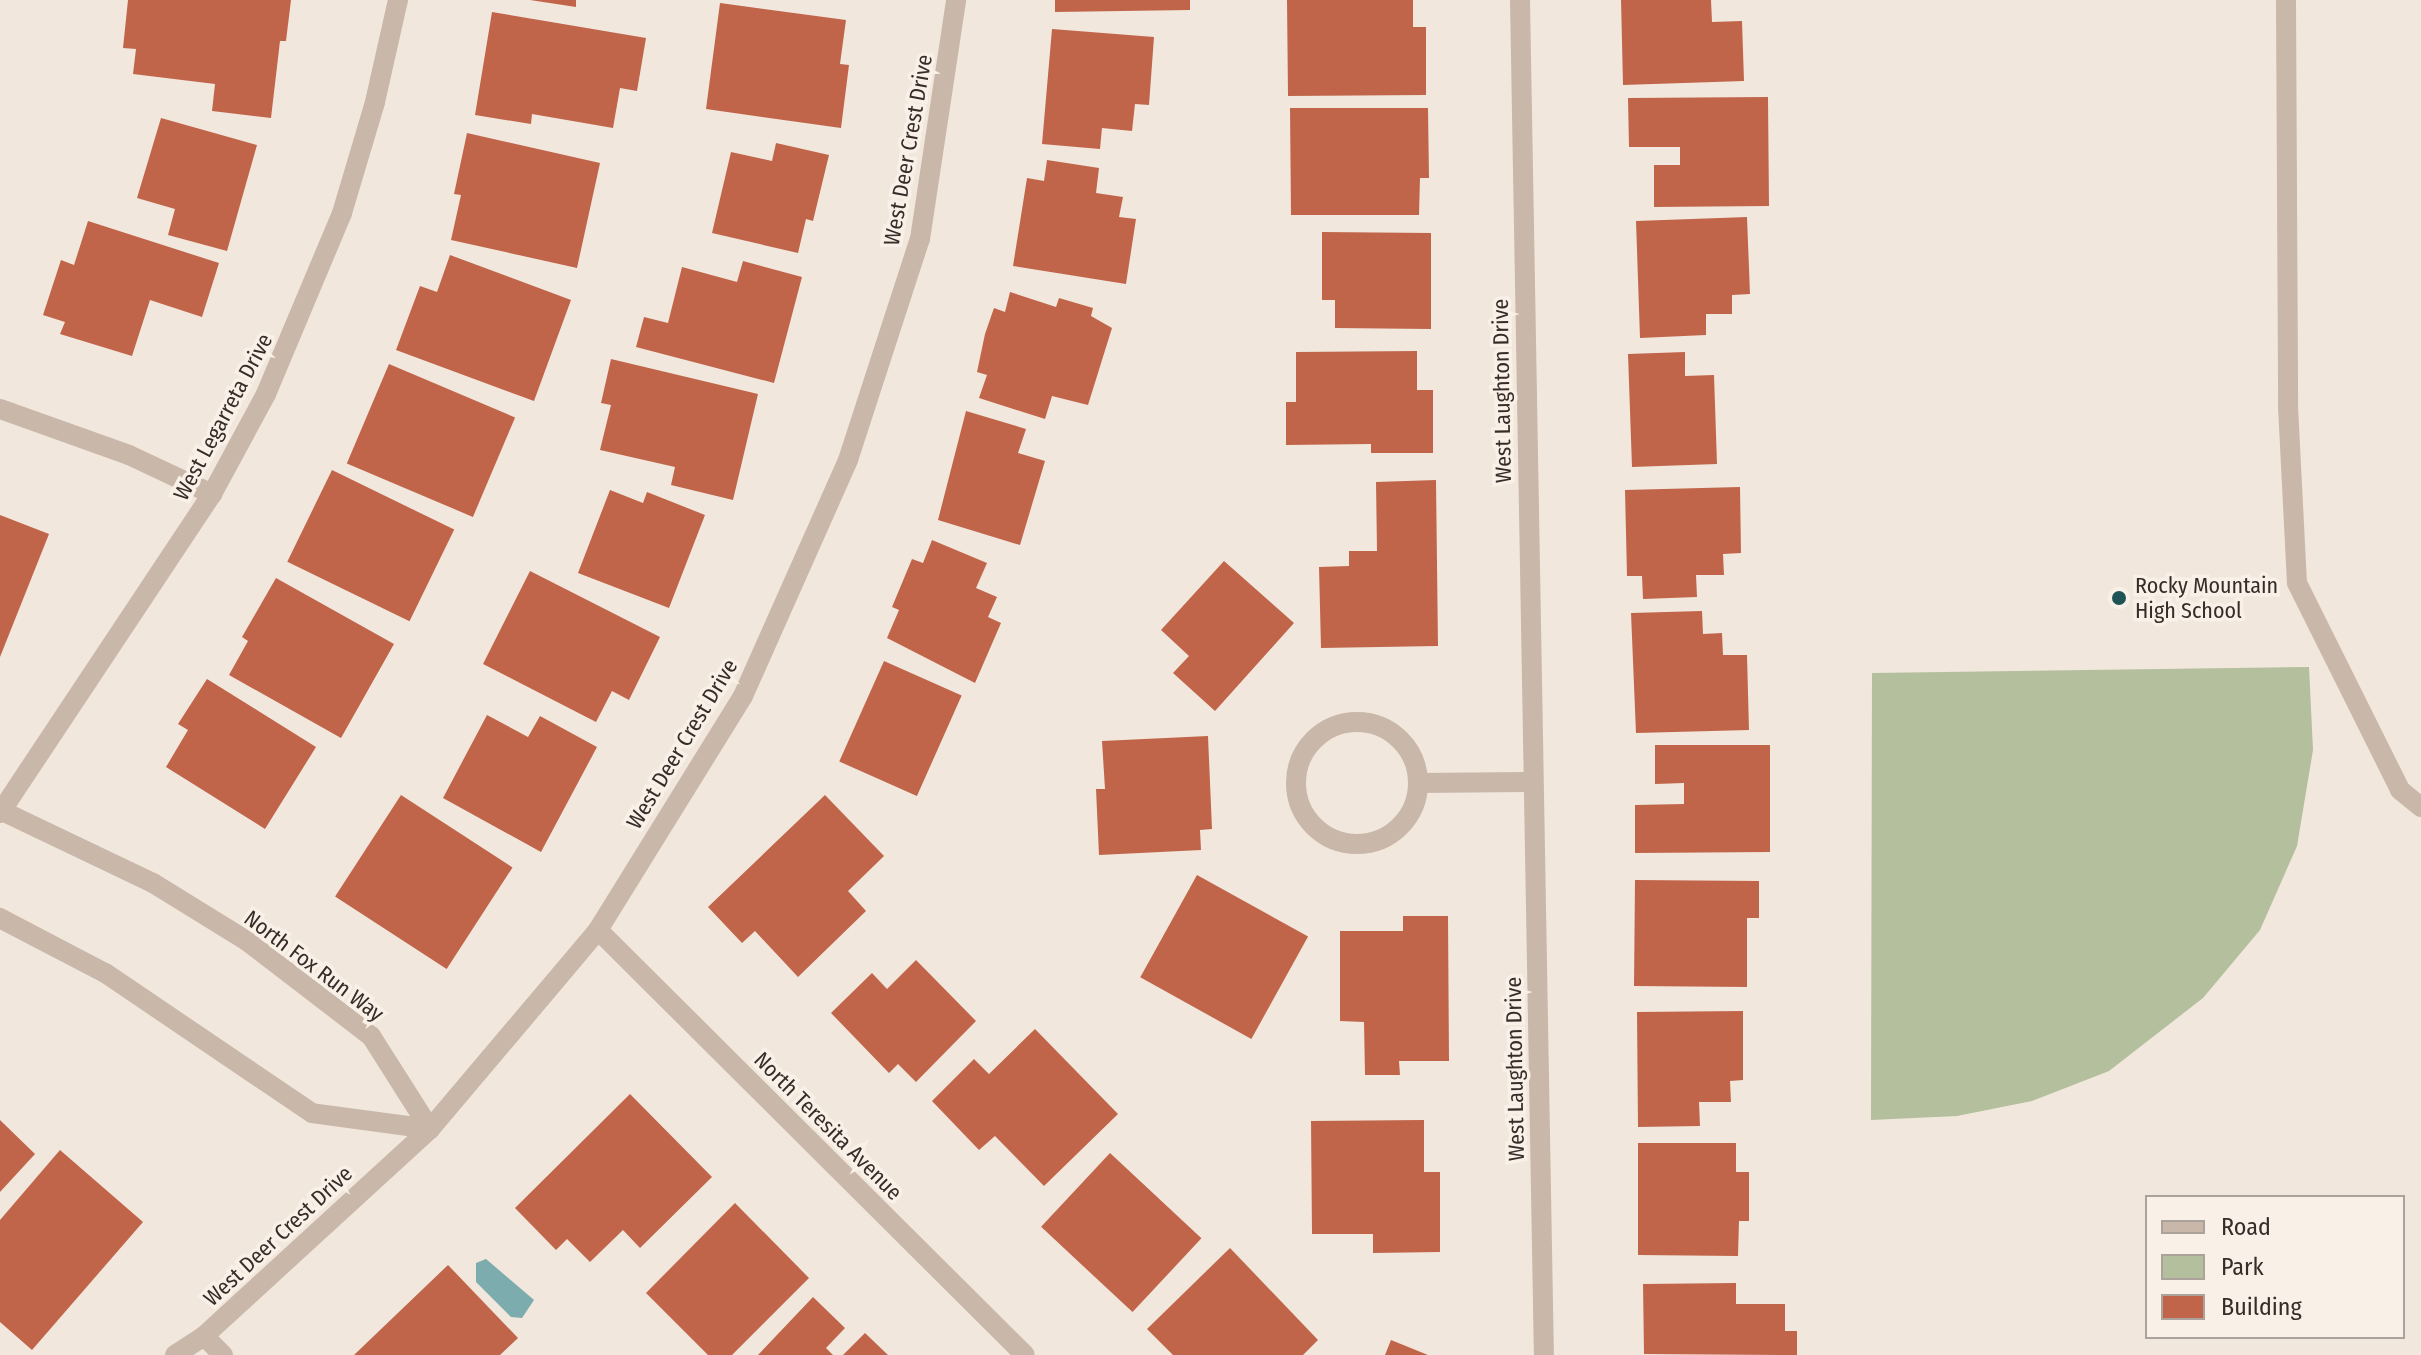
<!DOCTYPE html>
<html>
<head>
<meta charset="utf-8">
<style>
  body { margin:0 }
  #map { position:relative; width:2421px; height:1355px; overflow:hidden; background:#f1e7dc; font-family:"Fira Sans Condensed",sans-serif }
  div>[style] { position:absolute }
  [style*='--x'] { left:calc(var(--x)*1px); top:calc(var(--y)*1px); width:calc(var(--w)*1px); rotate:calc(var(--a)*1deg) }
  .green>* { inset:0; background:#b4bf9d }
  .water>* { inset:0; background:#7cacad }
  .building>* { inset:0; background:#c1654a; transform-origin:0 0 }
  .lane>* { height:20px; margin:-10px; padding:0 10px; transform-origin:10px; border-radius:10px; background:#c9b7a9 }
  .street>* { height:20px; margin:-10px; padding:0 10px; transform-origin:10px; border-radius:10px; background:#c9b7a9 }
  .street>.ring { margin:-10px; padding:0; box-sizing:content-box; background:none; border:20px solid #c9b7a9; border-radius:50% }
  .dots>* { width:22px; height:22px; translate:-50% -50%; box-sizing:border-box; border:4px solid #f9f1e8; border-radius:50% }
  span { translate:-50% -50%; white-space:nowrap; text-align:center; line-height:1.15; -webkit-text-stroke:7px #f9f1e8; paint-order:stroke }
  .street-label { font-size:22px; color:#362c28 }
  .poi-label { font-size:22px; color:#362c28 }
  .left { translate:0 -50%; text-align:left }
  .legend { position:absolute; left:2145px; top:1195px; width:260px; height:144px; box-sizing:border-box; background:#f9f1e8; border:2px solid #aba29b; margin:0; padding:10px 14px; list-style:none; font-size:24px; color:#362c28 }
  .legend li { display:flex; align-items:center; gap:16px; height:40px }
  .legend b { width:40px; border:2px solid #aba29b }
</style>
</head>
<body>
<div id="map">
  <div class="green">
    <div style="clip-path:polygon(2309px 667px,2313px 750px,2297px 846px,2260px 930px,2203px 998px,2109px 1071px,2032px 1101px,1957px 1116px,1871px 1120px,1872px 673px)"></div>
  </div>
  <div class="water">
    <div style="clip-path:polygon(486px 1259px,534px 1300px,522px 1318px,511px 1317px,476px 1282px,476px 1263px)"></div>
  </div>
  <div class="building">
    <div style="clip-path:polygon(128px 0,291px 0,286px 41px,280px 41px,271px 118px,212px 111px,215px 84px,133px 74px,136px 49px,123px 48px)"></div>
    <div style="clip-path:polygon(530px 0,576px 0,576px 7px)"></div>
    <div style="clip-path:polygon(1055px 0,1190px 0,1190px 10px,1055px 12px)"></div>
    <div style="clip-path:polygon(1287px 0,1413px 0,1413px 27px,1426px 27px,1426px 95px,1288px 96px)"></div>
    <div style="clip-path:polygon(1621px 0,1711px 0,1712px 22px,1742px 21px,1744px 81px,1623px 85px)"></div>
    <div style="clip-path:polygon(720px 3px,846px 20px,840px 64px,849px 65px,841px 128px,706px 109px)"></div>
    <div style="clip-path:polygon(492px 12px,646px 38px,637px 91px,620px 88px,613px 128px,532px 114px,531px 124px,475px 115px)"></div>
    <div style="clip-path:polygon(1052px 29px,1154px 37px,1149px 105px,1135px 104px,1132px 131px,1102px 128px,1100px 149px,1042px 144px)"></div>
    <div style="clip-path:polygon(1768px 97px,1769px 206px,1654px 207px,1654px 165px,1680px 165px,1680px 147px,1629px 147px,1628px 98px)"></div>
    <div style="clip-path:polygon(1290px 108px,1428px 108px,1429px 178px,1420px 178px,1419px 215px,1291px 215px)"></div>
    <div style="clip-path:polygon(161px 118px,257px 145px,227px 251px,168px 235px,175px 209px,137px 198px)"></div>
    <div style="clip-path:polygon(467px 133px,600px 163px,577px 268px,451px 240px,461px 195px,454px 194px)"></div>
    <div style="clip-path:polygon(776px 143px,829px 155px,813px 221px,806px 219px,798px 253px,712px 233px,731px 152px,772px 161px)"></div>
    <div style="clip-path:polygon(1047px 160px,1099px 168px,1096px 193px,1123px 197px,1119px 217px,1136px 219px,1126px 284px,1013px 266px,1027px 178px,1044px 181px)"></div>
    <div style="clip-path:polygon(1747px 217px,1750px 294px,1732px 295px,1732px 314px,1706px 314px,1706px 335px,1640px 338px,1636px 221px)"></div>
    <div style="clip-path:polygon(88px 221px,219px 263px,202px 317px,150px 300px,132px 356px,60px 334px,65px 322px,43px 315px,61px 260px,74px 265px)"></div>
    <div style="clip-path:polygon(1322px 232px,1431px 233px,1431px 329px,1335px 328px,1335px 300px,1322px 300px)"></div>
    <div style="clip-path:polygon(450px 255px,571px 300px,534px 401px,396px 350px,420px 286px,437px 292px)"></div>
    <div style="clip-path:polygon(743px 261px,802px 277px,774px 383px,636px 347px,644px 317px,668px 323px,682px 267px,737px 282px)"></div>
    <div style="clip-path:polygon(1010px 292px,1056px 307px,1059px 298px,1093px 308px,1091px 316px,1112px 328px,1088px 405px,1052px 396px,1045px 419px,979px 398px,987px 375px,977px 372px,985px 334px,994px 308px,1005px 312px)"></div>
    <div style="clip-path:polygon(1417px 351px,1417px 390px,1433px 390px,1433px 453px,1371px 453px,1371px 444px,1286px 445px,1286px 402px,1296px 402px,1296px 352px)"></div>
    <div style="clip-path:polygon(1685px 352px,1685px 376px,1714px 375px,1717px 464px,1632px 467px,1628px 354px)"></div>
    <div style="clip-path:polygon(611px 359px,758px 394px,733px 500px,671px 485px,675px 467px,600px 450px,611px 405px,601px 403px)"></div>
    <div style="left:389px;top:364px;width:137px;height:108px;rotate:23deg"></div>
    <div style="clip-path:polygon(966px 411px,1026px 429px,1018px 453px,1045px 461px,1020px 545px,938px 520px)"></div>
    <div style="left:332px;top:470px;width:136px;height:102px;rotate:26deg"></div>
    <div style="clip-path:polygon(1436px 480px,1438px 646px,1321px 648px,1319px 567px,1349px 566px,1349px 551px,1377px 551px,1376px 482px)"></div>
    <div style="clip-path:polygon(1740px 487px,1741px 553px,1723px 554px,1724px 575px,1696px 575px,1697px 597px,1643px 599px,1642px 576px,1627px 576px,1625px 490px)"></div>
    <div style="clip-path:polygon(610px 490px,643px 503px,647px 492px,705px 515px,669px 608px,578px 573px)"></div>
    <div style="clip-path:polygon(0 515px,49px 534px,0 657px)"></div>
    <div style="clip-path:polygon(932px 540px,987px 563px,976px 588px,997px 597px,988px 617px,1001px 623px,975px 683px,887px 638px,899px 610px,892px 607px,912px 559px,923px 563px)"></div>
    <div style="clip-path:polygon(1224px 561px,1294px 623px,1215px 711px,1173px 673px,1189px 656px,1161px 630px)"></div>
    <div style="clip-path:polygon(530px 571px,660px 637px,629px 700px,612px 691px,596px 722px,483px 664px)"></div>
    <div style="clip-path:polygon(276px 578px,394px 644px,341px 738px,229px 675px,248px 641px,242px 637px)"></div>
    <div style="clip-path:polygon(1702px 611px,1703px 634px,1722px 633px,1723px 655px,1747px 655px,1749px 730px,1636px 733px,1631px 613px)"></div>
    <div style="left:884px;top:661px;width:85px;height:110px;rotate:24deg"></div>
    <div style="clip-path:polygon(207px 679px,316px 747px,265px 829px,166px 767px,188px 730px,178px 724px)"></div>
    <div style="clip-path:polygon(487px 715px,528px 737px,540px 716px,597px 747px,541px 852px,443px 798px)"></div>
    <div style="clip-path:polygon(1208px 736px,1212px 829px,1200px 830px,1201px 850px,1099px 855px,1096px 789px,1105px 789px,1102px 741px)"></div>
    <div style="clip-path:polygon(1655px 745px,1770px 745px,1770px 852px,1635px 853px,1635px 805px,1684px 804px,1684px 783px,1655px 784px)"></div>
    <div style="left:401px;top:795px;width:133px;height:121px;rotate:33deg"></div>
    <div style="clip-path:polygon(825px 795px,884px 856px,848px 891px,866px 911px,798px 977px,755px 931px,742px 943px,708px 907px)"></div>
    <div style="left:1197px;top:875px;width:127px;height:117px;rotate:29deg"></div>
    <div style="clip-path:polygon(1635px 880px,1759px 881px,1759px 918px,1747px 918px,1747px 987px,1634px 986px)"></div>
    <div style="clip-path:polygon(1403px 916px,1448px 916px,1449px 1061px,1399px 1061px,1400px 1075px,1365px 1075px,1364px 1022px,1340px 1021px,1340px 931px,1403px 931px)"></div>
    <div style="clip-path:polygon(916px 960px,976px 1021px,916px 1082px,898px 1064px,889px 1073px,831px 1013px,872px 973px,887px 989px)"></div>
    <div style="clip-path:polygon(1743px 1011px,1743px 1080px,1730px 1081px,1731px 1102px,1699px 1102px,1700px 1126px,1638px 1127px,1637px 1012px)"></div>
    <div style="clip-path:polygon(1035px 1029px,1118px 1114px,1044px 1186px,995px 1136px,979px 1150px,932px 1101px,974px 1059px,989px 1074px)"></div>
    <div style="clip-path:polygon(630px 1094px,712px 1177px,640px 1248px,623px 1230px,590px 1262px,567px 1239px,556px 1250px,515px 1208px)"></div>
    <div style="clip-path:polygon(0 1120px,35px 1154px,0 1192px)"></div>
    <div style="clip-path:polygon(1424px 1120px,1424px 1172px,1440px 1172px,1440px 1252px,1373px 1253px,1373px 1234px,1312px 1234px,1311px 1121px)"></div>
    <div style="clip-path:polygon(1638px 1143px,1736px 1143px,1736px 1172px,1749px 1172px,1749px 1221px,1739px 1221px,1738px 1256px,1638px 1255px)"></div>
    <div style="clip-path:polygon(60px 1150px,143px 1222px,32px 1350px,0 1322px,0 1220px)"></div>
    <div style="left:1110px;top:1153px;width:125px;height:101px;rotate:43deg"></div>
    <div style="clip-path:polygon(735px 1203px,809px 1278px,732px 1355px,708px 1355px,646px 1293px)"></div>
    <div style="clip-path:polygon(1230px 1248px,1318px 1340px,1303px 1355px,1173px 1355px,1147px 1329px)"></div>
    <div style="clip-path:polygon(448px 1265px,518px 1338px,500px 1355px,354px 1355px)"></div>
    <div style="clip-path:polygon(1736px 1283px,1736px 1304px,1785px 1304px,1785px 1331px,1797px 1331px,1797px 1355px,1644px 1354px,1643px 1284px)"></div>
    <div style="clip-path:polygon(813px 1297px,845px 1328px,826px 1348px,833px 1355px,758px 1355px)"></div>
    <div style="clip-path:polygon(865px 1333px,888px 1355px,843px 1355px)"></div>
    <div style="clip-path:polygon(1391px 1340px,1428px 1355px,1385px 1355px)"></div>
  </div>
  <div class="lane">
    <div style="--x:2286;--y:0;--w:406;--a:89.7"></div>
    <div style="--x:2288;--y:406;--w:177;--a:87.1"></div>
    <div style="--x:2297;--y:583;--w:231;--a:63.5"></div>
    <div style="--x:2400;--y:790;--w:27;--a:39"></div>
  </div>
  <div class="street">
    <div style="--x:1520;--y:0;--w:1355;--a:88.99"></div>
    <div style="--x:0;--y:409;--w:137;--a:19.6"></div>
    <div style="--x:129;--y:455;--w:92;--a:25.2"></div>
    <div class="ring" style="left:1296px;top:722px;width:102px;height:102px"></div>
    <div style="--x:1418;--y:783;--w:115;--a:-0.5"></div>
    <div style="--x:0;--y:810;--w:170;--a:25.5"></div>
    <div style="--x:153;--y:883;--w:110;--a:31.7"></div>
    <div style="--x:247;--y:941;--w:156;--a:37.5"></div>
    <div style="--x:371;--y:1036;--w:110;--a:57.6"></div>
    <div style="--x:430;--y:1129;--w:119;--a:-172.3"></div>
    <div style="--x:312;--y:1113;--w:250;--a:-145.9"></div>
    <div style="--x:105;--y:973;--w:119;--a:-152.4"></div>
    <div style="--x:0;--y:813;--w:383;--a:-56.4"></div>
    <div style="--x:212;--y:494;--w:114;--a:-61.6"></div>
    <div style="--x:266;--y:394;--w:196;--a:-67.2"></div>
    <div style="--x:342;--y:213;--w:116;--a:-73.4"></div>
    <div style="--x:375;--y:102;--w:105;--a:-77.3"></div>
    <div style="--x:598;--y:930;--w:602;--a:44.87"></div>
    <div style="--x:204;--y:1336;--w:27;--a:45"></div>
    <div style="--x:175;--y:1355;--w:35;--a:-33"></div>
    <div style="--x:204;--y:1336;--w:306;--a:-42.5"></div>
    <div style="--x:430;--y:1129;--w:260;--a:-49.8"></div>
    <div style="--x:598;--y:930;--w:275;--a:-58.2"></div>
    <div style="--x:743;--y:696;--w:258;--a:-66"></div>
    <div style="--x:848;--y:460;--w:232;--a:-72"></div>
    <div style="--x:920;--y:239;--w:242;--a:-81.4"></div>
  </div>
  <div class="dots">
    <div style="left:2119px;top:598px;background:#205356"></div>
  </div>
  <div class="street-label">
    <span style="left:908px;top:150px;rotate:-80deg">West Deer Crest Drive</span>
    <span style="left:1502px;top:391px;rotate:-91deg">West Laughton Drive</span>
    <span style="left:223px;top:417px;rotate:-62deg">West Legarreta Drive</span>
    <span style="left:682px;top:744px;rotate:-59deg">West Deer Crest Drive</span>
    <span style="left:314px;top:966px;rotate:37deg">North Fox Run Way</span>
    <span style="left:1515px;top:1069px;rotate:-91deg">West Laughton Drive</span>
    <span style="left:828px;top:1126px;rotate:45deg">North Teresita Avenue</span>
    <span style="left:278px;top:1236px;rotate:-43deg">West Deer Crest Drive</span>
  </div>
  <div class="poi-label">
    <span class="left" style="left:2135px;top:598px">Rocky Mountain<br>High School</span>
  </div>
  <ul class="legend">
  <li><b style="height:10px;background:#c9b7a9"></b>Road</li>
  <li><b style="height:22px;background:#b4bf9d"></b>Park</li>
  <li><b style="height:22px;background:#c1654a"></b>Building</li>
  </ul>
</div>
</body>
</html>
